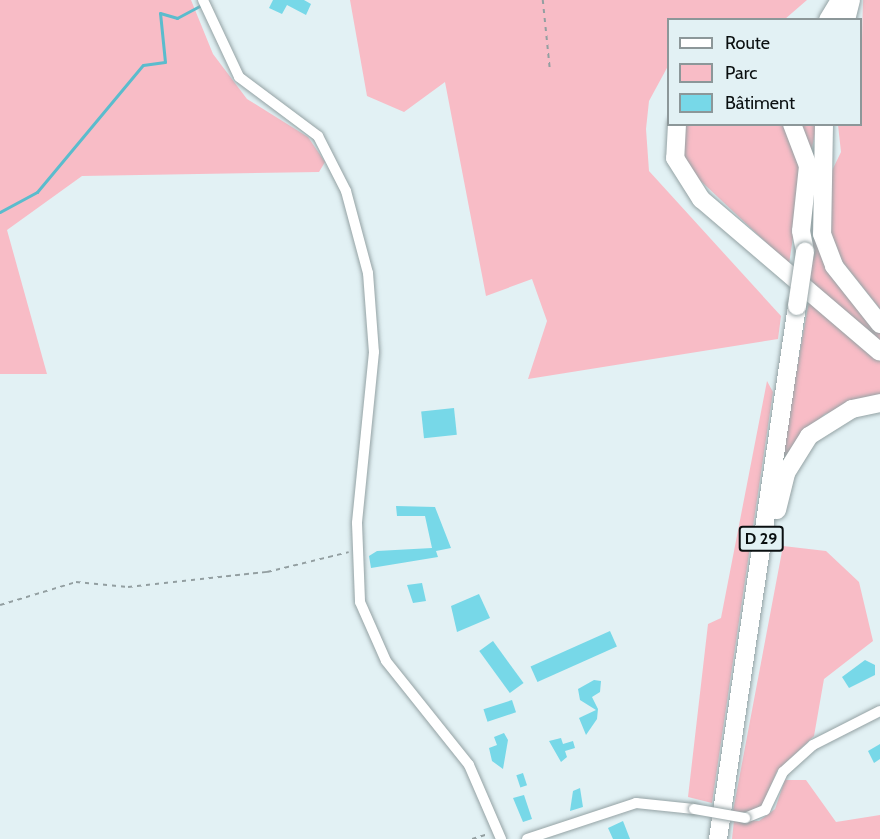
<!DOCTYPE html>
<html>
<head>
<meta charset="utf-8">
<style>
  body { margin:0 }
  #map { position:relative; width:880px; height:839px; overflow:hidden; background:#e2f1f4; font-family:Cabin,sans-serif }
  div>[style] { position:absolute }
  [style*='--x'] { left:calc(var(--x)*1px); top:calc(var(--y)*1px); width:calc(var(--w)*1px); rotate:calc(var(--a)*1deg) }
  .green>* { inset:0; background:#f8bcc6 }
  .stream>* { height:3px; margin:-1.5px; padding:0 1.5px; transform-origin:1.5px; border-radius:1.5px; background:#5bbccd }
  .building>* { inset:0; background:#77d8e8; transform-origin:0 0 }
  .path>* { height:1.5px; margin-top:-0.75px; transform-origin:0; background:repeating-linear-gradient(90deg,#939fa1 0 4.5px,transparent 0 9px) }
  .roads { filter:drop-shadow(0 0 2px #94a2a4) drop-shadow(0 0 2px #94a2a4) }
  .street>* { height:10px; margin:-5px; padding:0 5px; transform-origin:5px; border-radius:5px; background:#fff }
  .primary>* { height:18px; margin:-9px; padding:0 9px; transform-origin:9px; border-radius:9px; background:#fff }
  .bridges { filter:drop-shadow(0 0 2px #94a2a4) drop-shadow(0 0 2px #94a2a4) }
  .street-bridge>* { height:10px; margin:-5px; padding:0 5px; transform-origin:5px; border-radius:5px; background:#fff }
  .primary-bridge>* { height:18px; margin:-9px; padding:0 9px; transform-origin:9px; border-radius:9px; background:#fff }
  span { translate:-50% -50%; white-space:nowrap; text-align:center; line-height:1.15; -webkit-text-stroke:4.5px #e2f1f4; paint-order:stroke }
  .shield-label span { padding:2px 4px; background:#e2f1f4; border:2px solid; border-radius:4px; -webkit-text-stroke-width:0 }
  .shield-label { font-size:16px; color:#0a0f10; font-weight:700 }
  .legend { position:absolute; left:667px; top:18px; width:195px; height:108px; box-sizing:border-box; background:#e2f1f4; border:2px solid #8c9799; margin:0; padding:8px 10px; list-style:none; font-size:18px; color:#0a0f10 }
  .legend li { display:flex; align-items:center; gap:12px; height:30px }
  .legend b { width:30px; border:2px solid #8c9799 }
</style>
</head>
<body>
<div id="map">
  <div class="green">
    <div style="clip-path:polygon(0 0,191px 0,213px 54px,247px 99px,308px 137px,325px 162px,319px 172px,82px 176px,7px 230px,47px 374px,0 374px)"></div>
    <div style="clip-path:polygon(350px 0,807px 0,785px 19px,668px 20px,668px 66px,649px 101px,646px 129px,649px 171px,781px 316px,778px 339px,528px 379px,547px 321px,532px 279px,486px 296px,445px 82px,404px 112px,367px 96px)"></div>
    <div style="clip-path:polygon(863px 0,880px 0,880px 309px,837px 255px,825px 219px,826px 183px,841px 152px,838px 125px,860px 124px)"></div>
    <div style="clip-path:polygon(686px 125px,785px 125px,803px 171px,789px 264px,687px 168px,681px 147px)"></div>
    <div style="clip-path:polygon(799px 125px,817px 125px,810px 156px)"></div>
    <div style="clip-path:polygon(815px 223px,880px 331px,880px 344px,809px 282px)"></div>
    <div style="clip-path:polygon(809px 301px,880px 361px,880px 397px,825px 414px,806px 431px,777px 480px)"></div>
    <div style="clip-path:polygon(767px 381px,773px 392px,712px 803px,688px 797px,708px 624px,721px 618px)"></div>
    <div style="clip-path:polygon(783px 546px,826px 551px,859px 582px,873px 641px,824px 679px,814px 736px,777px 771px,762px 806px,750px 813px,733px 811px)"></div>
    <div style="clip-path:polygon(785px 780px,806px 780px,836px 822px,880px 815px,880px 839px,732px 839px,734px 820px,759px 821px,775px 809px)"></div>
  </div>
  <div class="stream">
    <div style="--x:0;--y:212;--w:42;--a:-28.4"></div>
    <div style="--x:37;--y:192;--w:165;--a:-50.2"></div>
    <div style="--x:143;--y:65;--w:22;--a:-8"></div>
    <div style="--x:165;--y:62;--w:49;--a:-95.8"></div>
    <div style="--x:160;--y:13;--w:18;--a:16"></div>
    <div style="--x:177;--y:18;--w:26;--a:-28"></div>
  </div>
  <div class="building">
    <div style="clip-path:polygon(273px 0,304px 0,311px 4px,306px 15px,287px 5px,282px 14px,269px 8px)"></div>
    <div style="left:454px;top:408px;width:27px;height:33px;rotate:84deg"></div>
    <div style="clip-path:polygon(396px 506px,435px 507px,451px 548px,436px 551px,438px 557px,371px 568px,369px 556px,377px 551px,432px 548px,425px 516px,397px 516px)"></div>
    <div style="clip-path:polygon(422px 583px,426px 601px,413px 603px,407px 585px)"></div>
    <div style="clip-path:polygon(479px 594px,490px 618px,457px 632px,451px 606px)"></div>
    <div style="left:610px;top:631px;width:17px;height:87px;rotate:66deg"></div>
    <div style="left:493px;top:641px;width:52px;height:17px;rotate:54deg"></div>
    <div style="clip-path:polygon(865px 660px,875px 665px,875px 675px,849px 688px,842px 677px)"></div>
    <div style="clip-path:polygon(594px 680px,601px 681px,600px 692px,592px 697px,598px 709px,597px 719px,586px 735px,579px 718px,596px 710px,580px 700px,578px 689px)"></div>
    <div style="left:512px;top:700px;width:13px;height:30px;rotate:72deg"></div>
    <div style="clip-path:polygon(504px 733px,508px 740px,503px 769px,492px 761px,489px 748px,497px 745px,494px 737px)"></div>
    <div style="clip-path:polygon(561px 738px,563px 744px,573px 741px,575px 748px,565px 751px,567px 757px,561px 762px,549px 741px)"></div>
    <div style="clip-path:polygon(880px 744px,880px 759px,874px 763px,868px 751px)"></div>
    <div style="left:523px;top:773px;width:13px;height:7px;rotate:72deg"></div>
    <div style="clip-path:polygon(580px 788px,583px 807px,570px 811px,573px 791px)"></div>
    <div style="clip-path:polygon(524px 795px,532px 819px,523px 822px,513px 798px)"></div>
    <div style="clip-path:polygon(623px 821px,630px 839px,613px 839px,608px 828px)"></div>
  </div>
  <div class="path">
    <div style="--x:543;--y:0;--w:69;--a:84.2"></div>
    <div style="--x:0;--y:605;--w:79;--a:-16.8"></div>
    <div style="--x:76;--y:582;--w:52;--a:5.5"></div>
    <div style="--x:128;--y:587;--w:140;--a:-6.2"></div>
    <div style="--x:267;--y:572;--w:84;--a:-13.7"></div>
    <div style="--x:472;--y:839;--w:17;--a:-17"></div>
  </div>
  <div class="roads">
    <div class="street">
      <div style="--x:203;--y:0;--w:85;--a:64.9"></div>
      <div style="--x:239;--y:77;--w:99;--a:36.8"></div>
      <div style="--x:318;--y:136;--w:62;--a:63"></div>
      <div style="--x:346;--y:191;--w:85;--a:75"></div>
      <div style="--x:368;--y:273;--w:79;--a:85.7"></div>
      <div style="--x:374;--y:352;--w:172;--a:95.7"></div>
      <div style="--x:357;--y:523;--w:79;--a:87.8"></div>
      <div style="--x:360;--y:602;--w:64;--a:66.2"></div>
      <div style="--x:386;--y:661;--w:133;--a:51.4"></div>
      <div style="--x:469;--y:765;--w:81;--a:66.6"></div>
      <div style="--x:745;--y:818;--w:22;--a:-22"></div>
      <div style="--x:765;--y:810;--w:42;--a:-64.7"></div>
      <div style="--x:783;--y:772;--w:40;--a:-42"></div>
      <div style="--x:813;--y:745;--w:75;--a:-26.9"></div>
      <div style="--x:527;--y:839;--w:115;--a:-18.3"></div>
      <div style="--x:636;--y:803;--w:58;--a:5.9"></div>
    </div>
    <div class="primary">
      <div style="--x:828;--y:20;--w:23;--a:-59"></div>
      <div style="--x:846;--y:20;--w:21;--a:-76"></div>
      <div style="--x:677;--y:124;--w:34;--a:93"></div>
      <div style="--x:675;--y:158;--w:49;--a:57.6"></div>
      <div style="--x:701;--y:199;--w:235;--a:40.5"></div>
      <div style="--x:792;--y:124;--w:45;--a:69.1"></div>
      <div style="--x:808;--y:166;--w:65;--a:96.1"></div>
      <div style="--x:801;--y:231;--w:21;--a:79"></div>
      <div style="--x:824;--y:124;--w:110;--a:91"></div>
      <div style="--x:822;--y:234;--w:34;--a:69"></div>
      <div style="--x:834;--y:266;--w:74;--a:51.6"></div>
      <div style="--x:777;--y:510;--w:38;--a:-76"></div>
      <div style="--x:786;--y:473;--w:44;--a:-58.1"></div>
      <div style="--x:809;--y:436;--w:51;--a:-32.1"></div>
      <div style="--x:852;--y:409;--w:29;--a:-12"></div>
      <div style="--x:718;--y:839;--w:539;--a:-81.57"></div>
    </div>
  </div>
  <div class="bridges">
    <div class="street-bridge">
      <div style="--x:694;--y:809;--w:52;--a:10"></div>
    </div>
    <div class="primary-bridge">
      <div style="--x:797;--y:306;--w:55;--a:-81.6"></div>
    </div>
  </div>
  <div class="shield-label">
    <span style="left:761px;top:539px">D 29</span>
  </div>
  <ul class="legend">
  <li><b style="height:8px;background:#fff"></b>Route</li>
  <li><b style="height:16px;background:#f8bcc6"></b>Parc</li>
  <li><b style="height:16px;background:#77d8e8"></b>Bâtiment</li>
  </ul>
</div>
</body>
</html>
